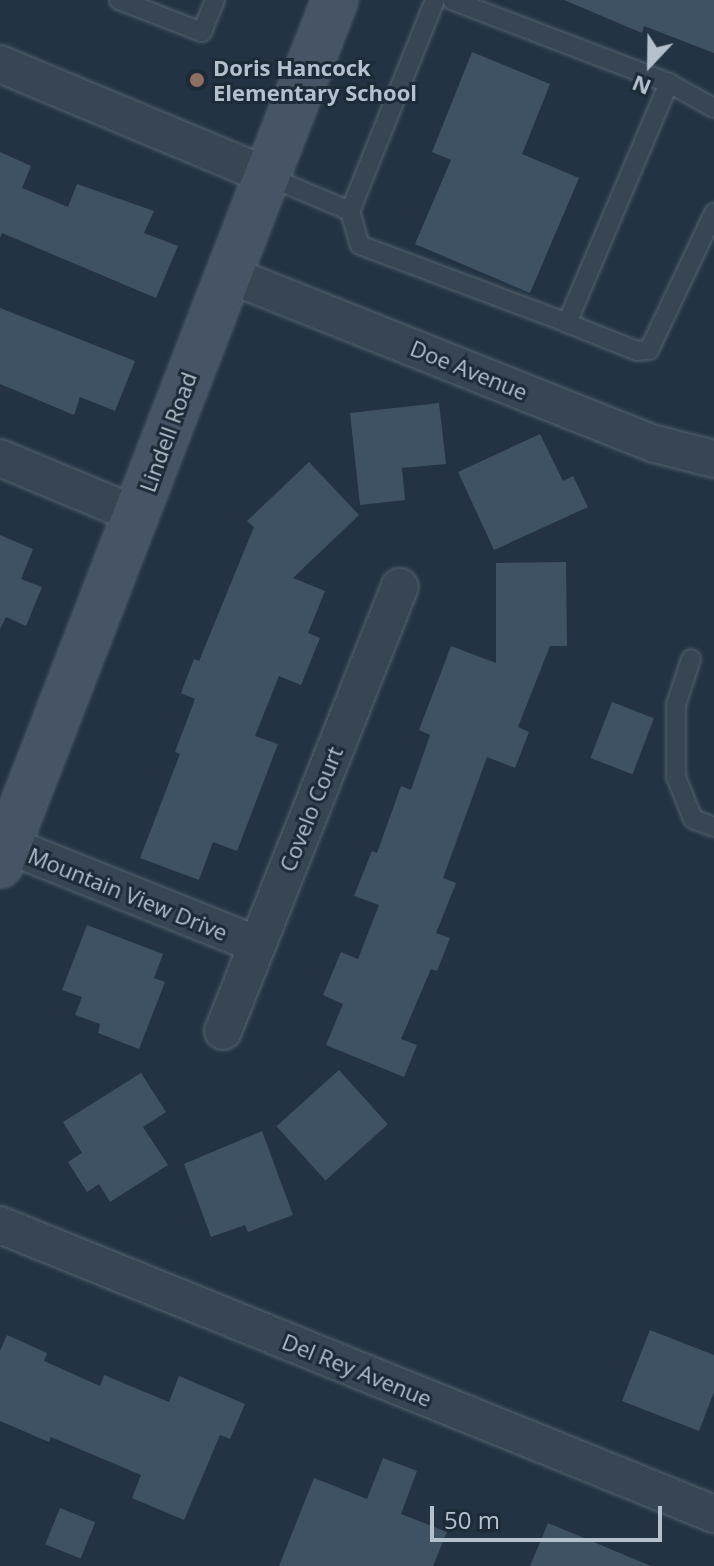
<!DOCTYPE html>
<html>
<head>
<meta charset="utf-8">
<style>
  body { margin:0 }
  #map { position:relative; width:714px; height:1566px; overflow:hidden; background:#233343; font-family:"Open Sans",sans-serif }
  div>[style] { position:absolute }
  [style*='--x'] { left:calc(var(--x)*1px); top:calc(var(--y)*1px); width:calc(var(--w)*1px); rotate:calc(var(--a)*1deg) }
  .building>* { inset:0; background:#3f5263; transform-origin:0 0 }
  .roads { filter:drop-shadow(0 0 2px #566370) drop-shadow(0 0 2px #566370) }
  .lane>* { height:18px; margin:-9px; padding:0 9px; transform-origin:9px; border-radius:9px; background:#384553 }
  .street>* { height:36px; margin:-18px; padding:0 18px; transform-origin:18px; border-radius:18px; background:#384553 }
  .secondary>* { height:44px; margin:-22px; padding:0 22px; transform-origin:22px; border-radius:22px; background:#465466 }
  .dots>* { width:22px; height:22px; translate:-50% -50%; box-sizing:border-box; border:4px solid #1d2a38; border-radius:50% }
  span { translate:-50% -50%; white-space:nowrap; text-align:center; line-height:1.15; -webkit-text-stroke:6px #1d2a38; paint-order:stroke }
  .poi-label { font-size:22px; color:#b5c0cd; font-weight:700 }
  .left { translate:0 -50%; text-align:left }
  .street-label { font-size:22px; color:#b5c0cd }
  .north { position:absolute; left:610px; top:24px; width:80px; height:80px; -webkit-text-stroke:6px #1d2a38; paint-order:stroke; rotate:202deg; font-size:22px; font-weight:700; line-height:32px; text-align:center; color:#b5c0cd }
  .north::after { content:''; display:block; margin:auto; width:28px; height:36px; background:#b5c0cd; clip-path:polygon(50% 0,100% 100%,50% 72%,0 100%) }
  .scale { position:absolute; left:430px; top:1506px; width:232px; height:36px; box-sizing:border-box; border:4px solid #b5c0cd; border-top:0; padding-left:10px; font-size:24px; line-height:28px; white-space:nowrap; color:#b5c0cd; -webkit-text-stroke:6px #1d2a38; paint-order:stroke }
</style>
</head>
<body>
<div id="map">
  <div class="building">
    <div style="clip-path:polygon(564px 0,714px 0,714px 53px,644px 26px,642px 33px)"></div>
    <div style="clip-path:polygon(472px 52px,550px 84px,522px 154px,579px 178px,530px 293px,415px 244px,451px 160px,432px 152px)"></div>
    <div style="clip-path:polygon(0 152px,31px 166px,22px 188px,68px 207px,77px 184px,154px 211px,144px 233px,178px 246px,156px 298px,2px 233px,0 238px)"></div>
    <div style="clip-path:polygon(0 308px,135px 361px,115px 411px,80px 397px,74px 415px,0 384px)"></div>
    <div style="clip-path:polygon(439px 403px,446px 464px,402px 468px,405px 500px,360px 505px,350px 413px)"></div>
    <div style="clip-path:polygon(540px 434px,563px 481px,573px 476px,588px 507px,494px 550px,458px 472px)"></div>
    <div style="clip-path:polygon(309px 462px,359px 515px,293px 578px,325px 591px,308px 633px,320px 638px,301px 685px,279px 676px,255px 736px,278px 744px,237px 851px,213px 842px,199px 880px,140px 858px,180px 754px,175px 752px,195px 699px,181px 693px,194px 659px,199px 661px,254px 527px,247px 521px)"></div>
    <div style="clip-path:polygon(0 535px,33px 549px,21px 579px,42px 587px,26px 626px,6px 617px,0 629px)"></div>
    <div style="clip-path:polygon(566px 562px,567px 646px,550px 646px,518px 727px,529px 732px,515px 768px,487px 757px,443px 878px,456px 883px,436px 933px,450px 938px,437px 971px,431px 969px,401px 1039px,417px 1045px,404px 1077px,326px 1045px,343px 1004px,323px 995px,341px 952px,358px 959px,379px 905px,354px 896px,372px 851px,377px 853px,401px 786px,411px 790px,430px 735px,419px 730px,451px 646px,496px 663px,496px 563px)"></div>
    <div style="left:612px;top:702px;width:45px;height:60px;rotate:21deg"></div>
    <div style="clip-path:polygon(87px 925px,163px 954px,154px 978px,165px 982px,139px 1049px,98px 1033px,100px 1024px,75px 1015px,82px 997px,62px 990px)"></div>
    <div style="left:339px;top:1070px;width:73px;height:84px;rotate:48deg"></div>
    <div style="clip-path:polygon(141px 1073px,166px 1112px,143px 1127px,168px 1165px,110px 1202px,99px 1184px,87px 1192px,68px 1162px,82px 1153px,63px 1122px)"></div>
    <div style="clip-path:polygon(262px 1131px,293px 1215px,248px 1232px,245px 1225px,211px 1237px,184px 1164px)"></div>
    <div style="clip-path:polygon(650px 1330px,714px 1355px,714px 1392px,699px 1431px,622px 1401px)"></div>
    <div style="clip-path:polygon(7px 1335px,47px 1353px,44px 1361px,100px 1386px,104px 1375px,169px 1402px,179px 1376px,245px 1404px,230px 1439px,220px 1435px,184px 1520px,132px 1498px,141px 1475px,51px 1437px,49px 1442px,0 1421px,0 1351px)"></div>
    <div style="clip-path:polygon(383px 1458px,417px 1471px,401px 1514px,447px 1532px,433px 1566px,279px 1566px,314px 1478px,367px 1499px)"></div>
    <div style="left:60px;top:1508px;width:38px;height:39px;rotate:22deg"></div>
    <div style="clip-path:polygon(548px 1523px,651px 1566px,530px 1566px)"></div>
  </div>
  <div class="roads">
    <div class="lane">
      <div style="--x:119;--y:0;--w:89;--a:21.1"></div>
      <div style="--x:202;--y:32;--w:35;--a:-68"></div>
      <div style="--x:435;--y:0;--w:227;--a:111.9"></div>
      <div style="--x:350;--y:211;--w:35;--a:74"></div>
      <div style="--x:360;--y:245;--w:221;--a:20.6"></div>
      <div style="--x:567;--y:323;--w:261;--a:-67"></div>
      <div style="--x:669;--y:83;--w:232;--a:-159.1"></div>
      <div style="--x:669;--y:83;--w:51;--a:29.1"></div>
      <div style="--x:265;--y:175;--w:92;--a:23"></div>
      <div style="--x:567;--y:323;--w:75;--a:21.8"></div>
      <div style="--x:637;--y:351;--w:12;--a:-5"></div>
      <div style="--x:649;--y:350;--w:152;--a:-64.6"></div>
      <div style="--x:691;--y:659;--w:48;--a:108.1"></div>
      <div style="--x:676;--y:705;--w:72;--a:90"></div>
      <div style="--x:676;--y:777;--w:45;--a:68"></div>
      <div style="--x:693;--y:819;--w:22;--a:21"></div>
    </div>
    <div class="street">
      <div style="--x:0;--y:64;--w:287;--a:22.7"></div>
      <div style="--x:227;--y:274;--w:461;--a:21.7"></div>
      <div style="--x:655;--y:444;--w:61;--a:14.3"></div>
      <div style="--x:0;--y:458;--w:148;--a:22.6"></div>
      <div style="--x:0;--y:842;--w:277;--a:21.8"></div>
      <div style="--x:223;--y:1031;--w:478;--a:-68.3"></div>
      <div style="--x:0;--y:1225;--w:770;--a:22.04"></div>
    </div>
    <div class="secondary">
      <div style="--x:0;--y:865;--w:928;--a:-68.83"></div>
    </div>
  </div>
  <div class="dots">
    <div style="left:197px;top:80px;background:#8d6e63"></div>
  </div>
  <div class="poi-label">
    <span class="left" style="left:213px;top:80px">Doris Hancock<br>Elementary School</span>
  </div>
  <div class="street-label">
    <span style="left:469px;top:370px;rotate:22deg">Doe Avenue</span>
    <span style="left:168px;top:432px;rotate:-70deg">Lindell Road</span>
    <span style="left:311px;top:809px;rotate:-68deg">Covelo Court</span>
    <span style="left:128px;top:894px;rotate:22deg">Mountain View Drive</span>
    <span style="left:357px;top:1370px;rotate:22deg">Del Rey Avenue</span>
  </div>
  <div class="north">N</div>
  <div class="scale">50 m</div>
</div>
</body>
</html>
